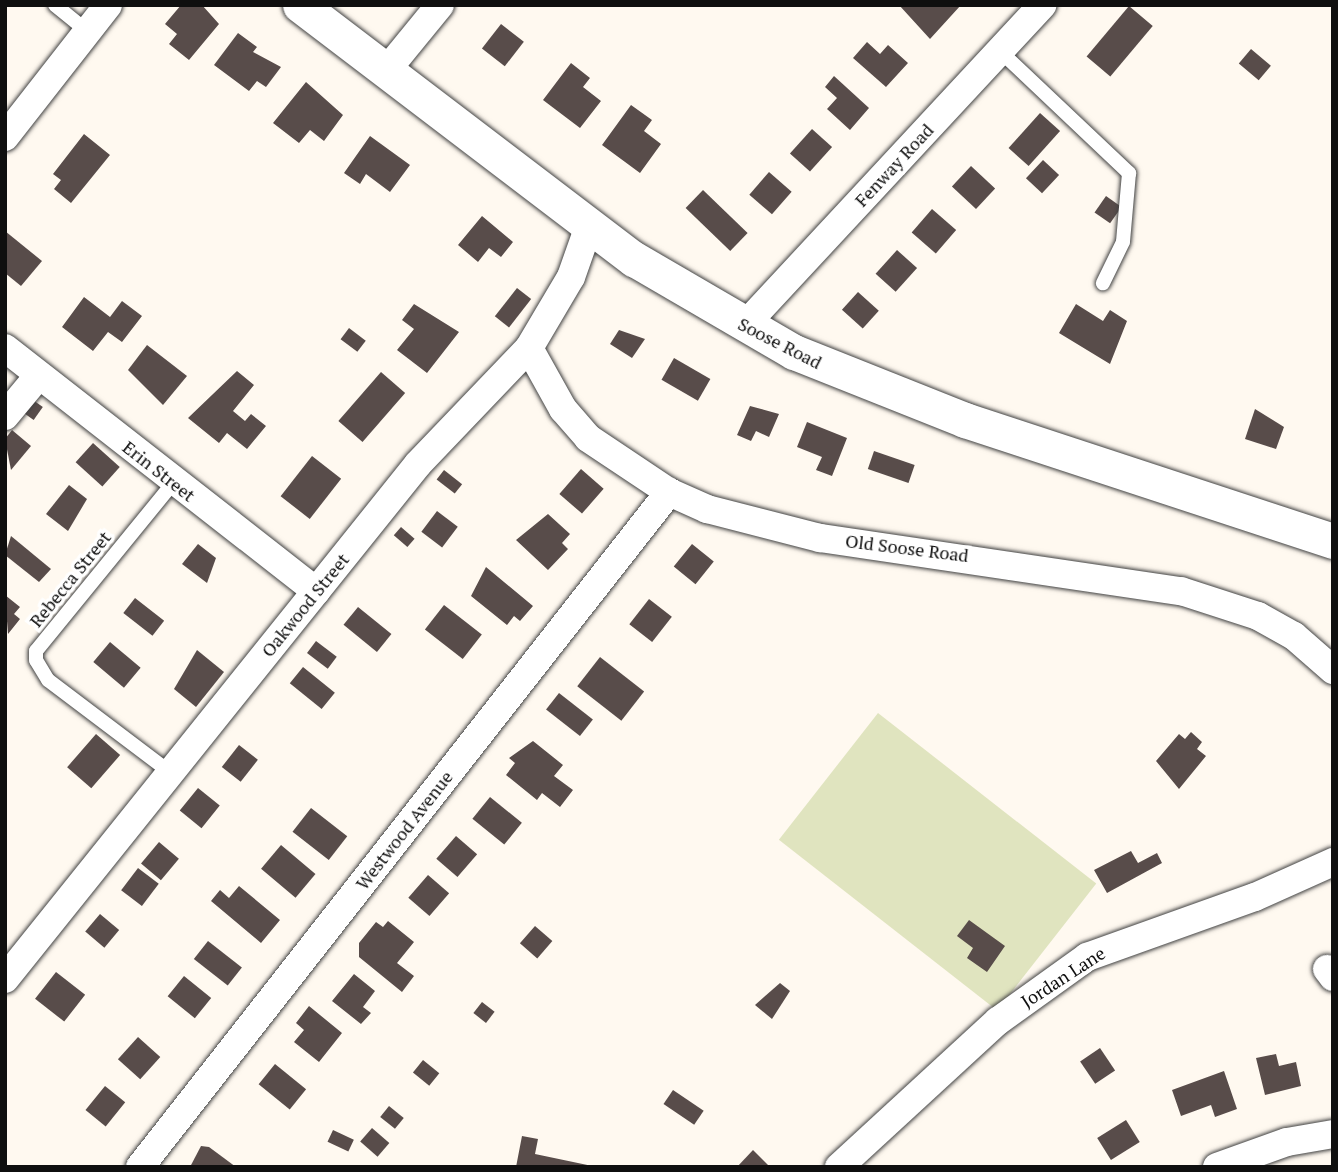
<!DOCTYPE html>
<html>
<head>
<meta charset="utf-8">
<style>
  body { margin:0 }
  #map { position:relative; width:1338px; height:1172px; overflow:hidden; background:#fff9f0; font-family:"PT Serif",serif }
  div>[style] { position:absolute }
  [style*='--x'] { left:calc(var(--x)*1px); top:calc(var(--y)*1px); width:calc(var(--w)*1px); rotate:calc(var(--a)*1deg) }
  .cemetery>* { inset:0; background:#e0e4bf; transform-origin:0 0 }
  .building>* { inset:0; background:#584c4a; transform-origin:0 0 }
  .roads { filter:drop-shadow(0 0 2px #424242) drop-shadow(0 0 2px #424242) }
  .service>* { height:14px; margin:-7px; padding:0 7px; transform-origin:7px; border-radius:7px; background:#fff }
  .minor>* { height:28px; margin:-14px; padding:0 14px; transform-origin:14px; border-radius:14px; background:#fff }
  .tertiary>* { height:35px; margin:-17.5px; padding:0 17.5px; transform-origin:17.5px; border-radius:17.5px; background:#fff }
  span { translate:-50% -50%; white-space:nowrap; text-align:center; line-height:1.15; -webkit-text-stroke:7px #fff; paint-order:stroke }
  .street-label { font-size:18px; color:#0f0f0f }
  .frame { position:absolute; inset:0; border:7px solid #0f0f0f; pointer-events:none }
</style>
</head>
<body>
<div id="map">
  <div class="cemetery">
    <div style="left:878px;top:713px;width:277px;height:161px;rotate:38deg"></div>
  </div>
  <div class="building">
    <div style="clip-path:polygon(181px 5px,202px 5px,219px 24px,189px 60px,169px 44px,177px 34px,165px 24px)"></div>
    <div style="clip-path:polygon(899px 5px,922px 6px,961px 5px,930px 39px)"></div>
    <div style="left:1129px;top:6px;width:31px;height:66px;rotate:40deg"></div>
    <div style="left:501px;top:24px;width:29px;height:31px;rotate:38deg"></div>
    <div style="clip-path:polygon(238px 33px,257px 47px,253px 52px,281px 67px,266px 87px,257px 81px,249px 91px,214px 65px)"></div>
    <div style="clip-path:polygon(867px 42px,880px 54px,888px 45px,908px 63px,886px 87px,853px 58px)"></div>
    <div style="left:1251px;top:49px;width:26px;height:19px;rotate:40deg"></div>
    <div style="clip-path:polygon(571px 63px,590px 78px,583px 87px,601px 101px,580px 128px,543px 100px)"></div>
    <div style="clip-path:polygon(834px 76px,869px 108px,850px 130px,827px 109px,837px 98px,825px 87px)"></div>
    <div style="clip-path:polygon(306px 82px,343px 115px,324px 141px,310px 130px,299px 143px,273px 123px)"></div>
    <div style="clip-path:polygon(631px 105px,652px 120px,644px 131px,661px 144px,640px 173px,602px 145px)"></div>
    <div style="left:1040px;top:113px;width:27px;height:47px;rotate:42deg"></div>
    <div style="left:812px;top:129px;width:27px;height:33px;rotate:42deg"></div>
    <div style="clip-path:polygon(84px 134px,110px 155px,71px 203px,54px 189px,61px 180px,53px 174px)"></div>
    <div style="clip-path:polygon(370px 136px,410px 165px,390px 192px,366px 174px,360px 184px,344px 173px)"></div>
    <div style="left:1043px;top:160px;width:22px;height:25px;rotate:43deg"></div>
    <div style="left:971px;top:166px;width:33px;height:28px;rotate:43deg"></div>
    <div style="left:769px;top:172px;width:30px;height:30px;rotate:41deg"></div>
    <div style="left:703px;top:190px;width:62px;height:25px;rotate:44deg"></div>
    <div style="left:1106px;top:196px;width:19px;height:20px;rotate:35deg"></div>
    <div style="left:932px;top:209px;width:32px;height:31px;rotate:41deg"></div>
    <div style="clip-path:polygon(482px 216px,513px 242px,501px 257px,489px 248px,478px 262px,458px 245px)"></div>
    <div style="clip-path:polygon(5px 231px,42px 261px,21px 286px,5px 273px)"></div>
    <div style="left:897px;top:250px;width:27px;height:32px;rotate:42deg"></div>
    <div style="left:517px;top:288px;width:18px;height:36px;rotate:38deg"></div>
    <div style="left:858px;top:292px;width:28px;height:24px;rotate:42deg"></div>
    <div style="clip-path:polygon(84px 297px,110px 317px,122px 301px,142px 316px,122px 342px,108px 332px,93px 351px,62px 327px)"></div>
    <div style="clip-path:polygon(414px 304px,459px 332px,427px 373px,397px 350px,414px 329px,402px 320px)"></div>
    <div style="clip-path:polygon(1076px 304px,1103px 321px,1110px 310px,1127px 321px,1110px 364px,1059px 333px)"></div>
    <div style="left:349px;top:328px;width:21px;height:14px;rotate:37deg"></div>
    <div style="clip-path:polygon(619px 330px,645px 339px,632px 358px,610px 344px)"></div>
    <div style="clip-path:polygon(147px 345px,187px 376px,163px 405px,128px 370px)"></div>
    <div style="left:674px;top:358px;width:42px;height:25px;rotate:30deg"></div>
    <div style="clip-path:polygon(237px 371px,254px 385px,233px 411px,245px 421px,251px 414px,266px 426px,247px 449px,227px 433px,219px 443px,188px 418px)"></div>
    <div style="left:381px;top:372px;width:32px;height:65px;rotate:41deg"></div>
    <div style="left:33px;top:400px;width:12px;height:16px;rotate:35deg"></div>
    <div style="clip-path:polygon(750px 406px,779px 414px,769px 437px,756px 431px,751px 441px,737px 435px)"></div>
    <div style="clip-path:polygon(1255px 409px,1284px 427px,1276px 449px,1245px 439px)"></div>
    <div style="clip-path:polygon(807px 422px,847px 438px,832px 476px,816px 470px,822px 457px,797px 447px)"></div>
    <div style="clip-path:polygon(12px 430px,31px 446px,11px 470px,5px 439px)"></div>
    <div style="left:93px;top:443px;width:36px;height:26px;rotate:42deg"></div>
    <div style="left:874px;top:451px;width:43px;height:19px;rotate:19deg"></div>
    <div style="left:312px;top:456px;width:37px;height:51px;rotate:38deg"></div>
    <div style="left:581px;top:469px;width:30px;height:33px;rotate:41deg"></div>
    <div style="left:444px;top:470px;width:23px;height:12px;rotate:38deg"></div>
    <div style="clip-path:polygon(69px 485px,87px 499px,68px 531px,46px 514px)"></div>
    <div style="left:437px;top:511px;width:26px;height:26px;rotate:37deg"></div>
    <div style="clip-path:polygon(548px 514px,570px 534px,562px 543px,568px 549px,548px 570px,516px 540px)"></div>
    <div style="left:401px;top:527px;width:18px;height:11px;rotate:41deg"></div>
    <div style="clip-path:polygon(11px 536px,51px 569px,39px 582px,5px 555px)"></div>
    <div style="clip-path:polygon(198px 544px,216px 558px,207px 583px,182px 564px)"></div>
    <div style="left:692px;top:544px;width:28px;height:29px;rotate:39deg"></div>
    <div style="clip-path:polygon(486px 567px,533px 606px,520px 621px,514px 616px,507px 625px,471px 596px)"></div>
    <div style="clip-path:polygon(5px 595px,20px 607px,14px 614px,20px 619px,8px 634px)"></div>
    <div style="left:135px;top:598px;width:37px;height:19px;rotate:38deg"></div>
    <div style="left:649px;top:599px;width:29px;height:32px;rotate:38deg"></div>
    <div style="left:444px;top:605px;width:48px;height:31px;rotate:38deg"></div>
    <div style="left:358px;top:607px;width:43px;height:23px;rotate:39deg"></div>
    <div style="left:316px;top:641px;width:26px;height:15px;rotate:37deg"></div>
    <div style="left:110px;top:642px;width:40px;height:26px;rotate:40deg"></div>
    <div style="clip-path:polygon(197px 650px,224px 672px,196px 707px,174px 689px)"></div>
    <div style="left:600px;top:657px;width:56px;height:37px;rotate:38deg"></div>
    <div style="left:303px;top:667px;width:41px;height:21px;rotate:39deg"></div>
    <div style="left:559px;top:693px;width:43px;height:21px;rotate:38deg"></div>
    <div style="clip-path:polygon(1191px 732px,1202px 742px,1197px 749px,1206px 756px,1179px 789px,1156px 761px,1179px 734px,1185px 739px)"></div>
    <div style="left:96px;top:734px;width:32px;height:44px;rotate:41deg"></div>
    <div style="clip-path:polygon(533px 741px,563px 765px,554px 776px,573px 790px,560px 807px,542px 793px,537px 800px,506px 775px,515px 763px,509px 758px)"></div>
    <div style="left:239px;top:745px;width:24px;height:28px;rotate:38deg"></div>
    <div style="left:198px;top:788px;width:28px;height:29px;rotate:39deg"></div>
    <div style="left:490px;top:797px;width:41px;height:28px;rotate:39deg"></div>
    <div style="left:311px;top:808px;width:46px;height:30px;rotate:38deg"></div>
    <div style="left:456px;top:836px;width:28px;height:30px;rotate:41deg"></div>
    <div style="left:159px;top:842px;width:26px;height:28px;rotate:40deg"></div>
    <div style="left:281px;top:845px;width:45px;height:31px;rotate:40deg"></div>
    <div style="clip-path:polygon(1131px 851px,1138px 863px,1157px 853px,1162px 863px,1107px 893px,1094px 870px)"></div>
    <div style="left:138px;top:868px;width:26px;height:28px;rotate:37deg"></div>
    <div style="left:428px;top:875px;width:28px;height:30px;rotate:41deg"></div>
    <div style="clip-path:polygon(239px 886px,280px 920px,261px 943px,211px 901px,220px 890px,229px 898px)"></div>
    <div style="left:100px;top:914px;width:25px;height:23px;rotate:40deg"></div>
    <div style="clip-path:polygon(969px 920px,1005px 946px,987px 972px,967px 958px,973px 948px,957px 936px)"></div>
    <div style="clip-path:polygon(388px 921px,414px 942px,397px 963px,414px 976px,402px 992px,359px 957px,359px 943px,376px 922px,383px 927px)"></div>
    <div style="left:535px;top:926px;width:23px;height:23px;rotate:41deg"></div>
    <div style="left:208px;top:941px;width:43px;height:23px;rotate:38deg"></div>
    <div style="left:56px;top:972px;width:37px;height:34px;rotate:38deg"></div>
    <div style="clip-path:polygon(354px 974px,375px 991px,363px 1007px,371px 1013px,361px 1024px,332px 1001px)"></div>
    <div style="left:184px;top:976px;width:35px;height:26px;rotate:39deg"></div>
    <div style="clip-path:polygon(780px 983px,790px 991px,772px 1019px,755px 1005px)"></div>
    <div style="left:482px;top:1002px;width:16px;height:14px;rotate:38deg"></div>
    <div style="clip-path:polygon(309px 1006px,342px 1033px,319px 1062px,294px 1042px,304px 1030px,296px 1023px)"></div>
    <div style="left:138px;top:1037px;width:30px;height:30px;rotate:42deg"></div>
    <div style="left:1100px;top:1048px;width:27px;height:24px;rotate:56deg"></div>
    <div style="clip-path:polygon(1276px 1054px,1279px 1066px,1296px 1062px,1301px 1086px,1265px 1095px,1256px 1058px)"></div>
    <div style="left:423px;top:1060px;width:21px;height:16px;rotate:39deg"></div>
    <div style="left:275px;top:1064px;width:40px;height:26px;rotate:39deg"></div>
    <div style="clip-path:polygon(1224px 1071px,1237px 1109px,1215px 1117px,1211px 1105px,1181px 1116px,1172px 1090px)"></div>
    <div style="left:105px;top:1086px;width:26px;height:31px;rotate:39deg"></div>
    <div style="left:673px;top:1090px;width:37px;height:17px;rotate:34deg"></div>
    <div style="left:389px;top:1106px;width:19px;height:14px;rotate:39deg"></div>
    <div style="left:1126px;top:1120px;width:26px;height:34px;rotate:58deg"></div>
    <div style="left:372px;top:1128px;width:23px;height:18px;rotate:41deg"></div>
    <div style="left:333px;top:1130px;width:23px;height:13px;rotate:25deg"></div>
    <div style="clip-path:polygon(522px 1136px,538px 1139px,535px 1154px,597px 1167px,516px 1167px)"></div>
    <div style="clip-path:polygon(201px 1146px,209px 1147px,236px 1167px,190px 1167px)"></div>
    <div style="clip-path:polygon(753px 1150px,770px 1167px,737px 1167px)"></div>
  </div>
  <div class="roads">
    <div class="service">
      <div style="--x:55;--y:5;--w:41;--a:39.1"></div>
      <div style="--x:1000;--y:51;--w:178;--a:43.4"></div>
      <div style="--x:1129;--y:173;--w:69;--a:95"></div>
      <div style="--x:1123;--y:242;--w:46;--a:116"></div>
      <div style="--x:171;--y:773;--w:154;--a:-142.9"></div>
      <div style="--x:48;--y:680;--w:23;--a:-121"></div>
      <div style="--x:36;--y:660;--w:9;--a:-90"></div>
      <div style="--x:36;--y:651;--w:217;--a:-50.8"></div>
    </div>
    <div class="minor">
      <div style="--x:386;--y:71;--w:85;--a:-50.7"></div>
      <div style="--x:5;--y:137;--w:167;--a:-52"></div>
      <div style="--x:745;--y:325;--w:437;--a:-47.1"></div>
      <div style="--x:5;--y:348;--w:395;--a:38"></div>
      <div style="--x:529;--y:348;--w:70;--a:60.9"></div>
      <div style="--x:563;--y:409;--w:38;--a:49"></div>
      <div style="--x:588;--y:438;--w:97;--a:33.7"></div>
      <div style="--x:669;--y:492;--w:42;--a:24.1"></div>
      <div style="--x:707;--y:509;--w:117;--a:14.4"></div>
      <div style="--x:820;--y:538;--w:365;--a:8.4"></div>
      <div style="--x:1181;--y:591;--w:81;--a:18"></div>
      <div style="--x:1258;--y:616;--w:41;--a:29.1"></div>
      <div style="--x:1294;--y:636;--w:52;--a:41.1"></div>
      <div style="--x:5;--y:416;--w:53;--a:-50.3"></div>
      <div style="--x:1327;--y:969;--w:10;--a:53"></div>
      <div style="--x:5;--y:979;--w:660;--a:-51.27"></div>
      <div style="--x:418;--y:464;--w:161;--a:-46.3"></div>
      <div style="--x:529;--y:348;--w:82;--a:-59.4"></div>
      <div style="--x:571;--y:277;--w:54;--a:-70.6"></div>
      <div style="--x:140;--y:1167;--w:858;--a:-51.91"></div>
      <div style="--x:839;--y:1167;--w:216;--a:-42.6"></div>
      <div style="--x:998;--y:1021;--w:110;--a:-35.7"></div>
      <div style="--x:1087;--y:957;--w:178;--a:-19.7"></div>
      <div style="--x:1255;--y:897;--w:85;--a:-24.2"></div>
      <div style="--x:1217;--y:1167;--w:74;--a:-19.7"></div>
      <div style="--x:1287;--y:1142;--w:47;--a:-9.9"></div>
    </div>
    <div class="tertiary">
      <div style="--x:300;--y:5;--w:420;--a:37.3"></div>
      <div style="--x:634;--y:259;--w:185;--a:30.2"></div>
      <div style="--x:794;--y:352;--w:184;--a:21.7"></div>
      <div style="--x:965;--y:420;--w:387;--a:18.2"></div>
    </div>
  </div>
  <div class="street-label">
    <span style="left:894px;top:165px;rotate:-47deg">Fenway Road</span>
    <span style="left:780px;top:343px;rotate:27deg">Soose Road</span>
    <span style="left:159px;top:471px;rotate:38deg">Erin Street</span>
    <span style="left:907px;top:548px;rotate:7deg">Old Soose Road</span>
    <span style="left:70px;top:579px;rotate:-51deg">Rebecca Street</span>
    <span style="left:305px;top:605px;rotate:-51deg">Oakwood Street</span>
    <span style="left:404px;top:830px;rotate:-52deg">Westwood Avenue</span>
    <span style="left:1063px;top:977px;rotate:-33deg">Jordan Lane</span>
  </div>
  <div class="frame"></div>
</div>
</body>
</html>
